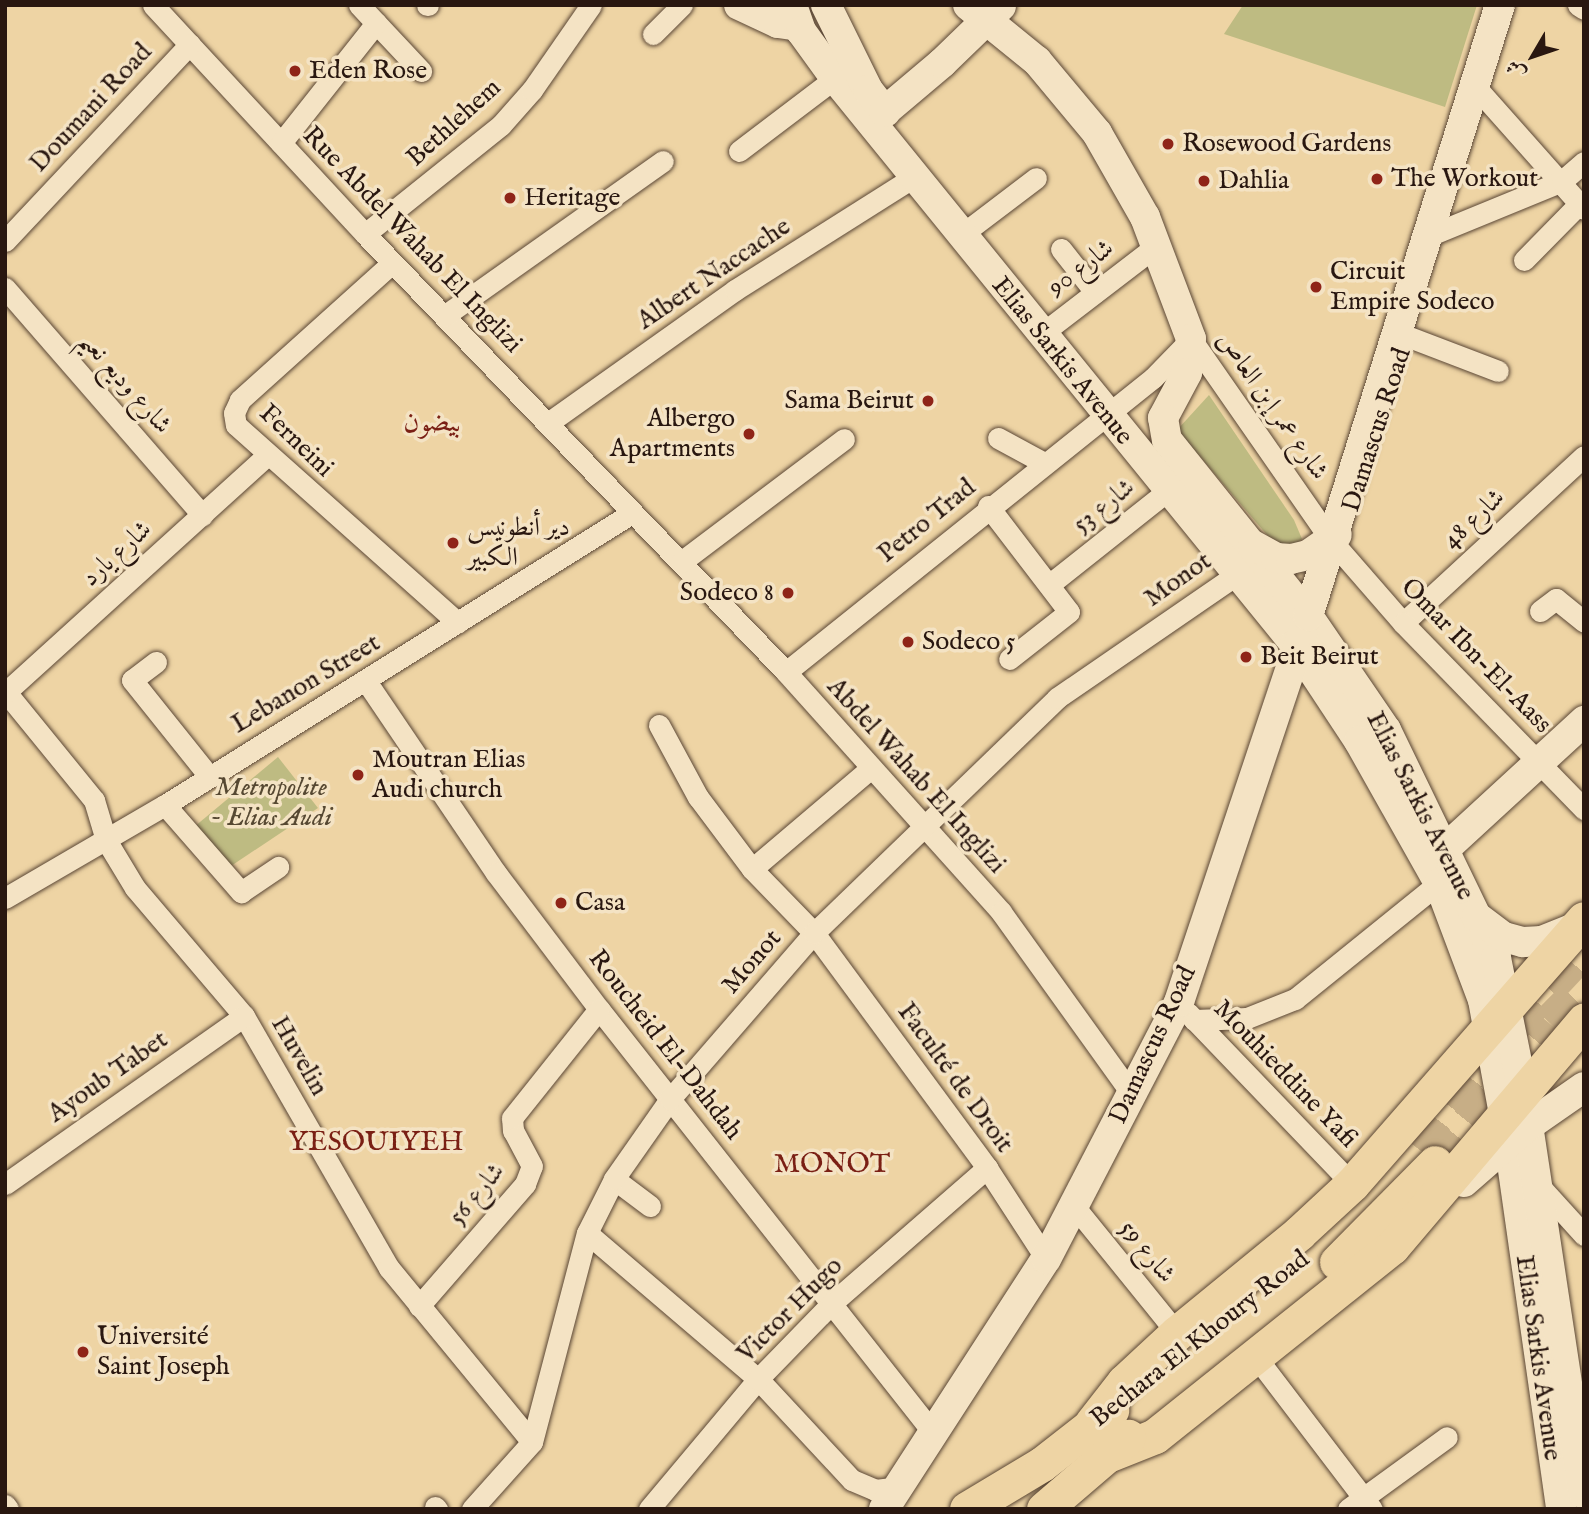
<!DOCTYPE html>
<html>
<head>
<meta charset="utf-8">
<style>
  body { margin:0 }
  #map { position:relative; width:1589px; height:1514px; overflow:hidden; background:#eed4a4; font-family:"IM FELL English",Amiri,serif }
  div>[style] { position:absolute }
  [style*='--x'] { left:calc(var(--x)*1px); top:calc(var(--y)*1px); width:calc(var(--w)*1px); rotate:calc(var(--a)*1deg) }
  .green>* { inset:0; background:#bebb82 }
  .primary-tunnel>* { height:35px; margin-top:-17.5px; transform-origin:0; background:repeating-linear-gradient(90deg,#c7ae86 0 35px,transparent 0 53px) }
  .roads { filter:drop-shadow(0 0 2px #5a4635) drop-shadow(0 0 2px #5a4635) }
  .street>* { height:21px; margin:-10.5px; padding:0 10.5px; transform-origin:10.5px; border-radius:10.5px; background:#f4e3c4 }
  .secondary>* { height:30px; margin:-15px; padding:0 15px; transform-origin:15px; border-radius:15px; background:#f4e3c4 }
  .primary>* { height:35px; margin:-17.5px; padding:0 17.5px; transform-origin:17.5px; border-radius:17.5px; background:#eed4a4 }
  .dots>* { width:19px; height:19px; translate:-50% -50%; box-sizing:border-box; border:4px solid #f4e3c4; border-radius:50% }
  span { translate:-50% -50%; white-space:nowrap; text-align:center; line-height:1.15; -webkit-text-stroke:7px #f4e3c4; paint-order:stroke }
  .poi-label { font-size:26px; color:#291710 }
  .left { translate:0 -50%; text-align:left }
  .right { translate:-100% -50%; text-align:right }
  .street-label { font-size:26px; color:#291710 }
  .park-label { font-size:26px; color:#564832; font-style:italic }
  .neighbourhood-label { font-size:28px; color:#7a1f14 }
  .frame { position:absolute; inset:0; border:7px solid #291710; pointer-events:none }
  .north { position:absolute; left:1498px; top:21px; width:70px; height:70px; -webkit-text-stroke:5px #f4e3c4; paint-order:stroke; rotate:231deg; font-size:19px; font-weight:700; line-height:28px; text-align:center; color:#291710 }
  .north::after { content:''; display:block; margin:auto; width:24px; height:32px; background:#291710; clip-path:polygon(50% 0,100% 100%,50% 72%,0 100%) }
</style>
</head>
<body>
<div id="map">
  <div class="green">
    <div style="clip-path:polygon(1243px 5px,1477px 5px,1445px 107px,1224px 34px)"></div>
    <div style="clip-path:polygon(1209px 395px,1294px 520px,1302px 539px,1290px 551px,1273px 542px,1177px 430px)"></div>
    <div style="clip-path:polygon(278px 757px,318px 808px,231px 866px,194px 827px)"></div>
  </div>
  <div class="primary-tunnel">
    <div style="--x:1415;--y:1146;--w:101;--a:-53"></div>
    <div style="--x:1476;--y:1065;--w:158;--a:-46.8"></div>
    <div style="--x:1435;--y:1163;--w:181;--a:-51"></div>
    <div style="--x:1549;--y:1022;--w:49;--a:-45"></div>
  </div>
  <div class="roads">
    <div class="street">
      <div style="--x:153;--y:5;--w:312;--a:47.2"></div>
      <div style="--x:365;--y:234;--w:608;--a:46.13"></div>
      <div style="--x:786;--y:672;--w:322;--a:48.1"></div>
      <div style="--x:1001;--y:912;--w:226;--a:54.3"></div>
      <div style="--x:427;--y:5;--w:1;--a:0"></div>
      <div style="--x:1578;--y:5;--w:7;--a:34"></div>
      <div style="--x:376;--y:23;--w:66;--a:46.8"></div>
      <div style="--x:653;--y:34;--w:41;--a:-45"></div>
      <div style="--x:1473;--y:84;--w:167;--a:48.4"></div>
      <div style="--x:281;--y:143;--w:153;--a:-51.6"></div>
      <div style="--x:376;--y:23;--w:25;--a:-133"></div>
      <div style="--x:739;--y:151;--w:121;--a:-37.2"></div>
      <div style="--x:365;--y:234;--w:174;--a:-38.7"></div>
      <div style="--x:501;--y:125;--w:47;--a:-48.5"></div>
      <div style="--x:532;--y:90;--w:103;--a:-55.2"></div>
      <div style="--x:961;--y:235;--w:94;--a:-37.2"></div>
      <div style="--x:1428;--y:236;--w:145;--a:-22.3"></div>
      <div style="--x:1562;--y:181;--w:29;--a:-41"></div>
      <div style="--x:5;--y:241;--w:270;--a:-46.8"></div>
      <div style="--x:1061;--y:249;--w:55;--a:51.7"></div>
      <div style="--x:1524;--y:260;--w:78;--a:-45.5"></div>
      <div style="--x:392;--y:263;--w:205;--a:138"></div>
      <div style="--x:240;--y:400;--w:14;--a:115"></div>
      <div style="--x:234;--y:413;--w:12;--a:81"></div>
      <div style="--x:236;--y:425;--w:297;--a:41.7"></div>
      <div style="--x:5;--y:288;--w:301;--a:49"></div>
      <div style="--x:444;--y:316;--w:268;--a:-35.3"></div>
      <div style="--x:1396;--y:332;--w:109;--a:20.9"></div>
      <div style="--x:1040;--y:335;--w:146;--a:-37.5"></div>
      <div style="--x:548;--y:423;--w:229;--a:-35.4"></div>
      <div style="--x:735;--y:290;--w:212;--a:-32.3"></div>
      <div style="--x:998;--y:438;--w:52;--a:28.5"></div>
      <div style="--x:988;--y:506;--w:133;--a:52.6"></div>
      <div style="--x:1069;--y:612;--w:76;--a:141.9"></div>
      <div style="--x:681;--y:562;--w:204;--a:-37"></div>
      <div style="--x:1050;--y:584;--w:166;--a:-38.4"></div>
      <div style="--x:1540;--y:611;--w:20;--a:-37"></div>
      <div style="--x:1556;--y:599;--w:36;--a:39"></div>
      <div style="--x:1403;--y:623;--w:246;--a:-42.7"></div>
      <div style="--x:156;--y:662;--w:30;--a:143"></div>
      <div style="--x:132;--y:680;--w:123;--a:51.3"></div>
      <div style="--x:786;--y:672;--w:470;--a:-38.7"></div>
      <div style="--x:1153;--y:378;--w:54;--a:-45.7"></div>
      <div style="--x:1191;--y:339;--w:244;--a:55.2"></div>
      <div style="--x:1330;--y:539;--w:111;--a:49"></div>
      <div style="--x:1403;--y:623;--w:260;--a:45.8"></div>
      <div style="--x:366;--y:681;--w:232;--a:55.9"></div>
      <div style="--x:496;--y:873;--w:171;--a:52.9"></div>
      <div style="--x:599;--y:1009;--w:541;--a:51.75"></div>
      <div style="--x:5;--y:691;--w:141;--a:50.8"></div>
      <div style="--x:94;--y:800;--w:42;--a:73.3"></div>
      <div style="--x:106;--y:840;--w:56;--a:58.9"></div>
      <div style="--x:135;--y:888;--w:168;--a:49.6"></div>
      <div style="--x:244;--y:1016;--w:291;--a:60.1"></div>
      <div style="--x:389;--y:1268;--w:225;--a:50.6"></div>
      <div style="--x:6;--y:692;--w:351;--a:-42.2"></div>
      <div style="--x:659;--y:725;--w:82;--a:61.6"></div>
      <div style="--x:698;--y:797;--w:90;--a:53.1"></div>
      <div style="--x:752;--y:869;--w:89;--a:45.9"></div>
      <div style="--x:814;--y:933;--w:292;--a:53.6"></div>
      <div style="--x:987;--y:1168;--w:108;--a:57"></div>
      <div style="--x:165;--y:805;--w:116;--a:48.9"></div>
      <div style="--x:241;--y:892;--w:45;--a:-34"></div>
      <div style="--x:752;--y:869;--w:156;--a:-40.3"></div>
      <div style="--x:5;--y:898;--w:185;--a:-30.2"></div>
      <div style="--x:165;--y:805;--w:551;--a:-32.02"></div>
      <div style="--x:1188;--y:1013;--w:237;--a:46.2"></div>
      <div style="--x:1194;--y:1020;--w:53;--a:-2.2"></div>
      <div style="--x:1247;--y:1018;--w:52;--a:-21.6"></div>
      <div style="--x:1295;--y:999;--w:185;--a:-38.9"></div>
      <div style="--x:614;--y:1179;--w:45;--a:36.9"></div>
      <div style="--x:1535;--y:1181;--w:73;--a:47.8"></div>
      <div style="--x:5;--y:1184;--w:292;--a:-35.1"></div>
      <div style="--x:1074;--y:1206;--w:164;--a:51"></div>
      <div style="--x:587;--y:1233;--w:225;--a:40.5"></div>
      <div style="--x:758;--y:1379;--w:138;--a:47.1"></div>
      <div style="--x:852;--y:1480;--w:25;--a:23"></div>
      <div style="--x:875;--y:1490;--w:24;--a:-7"></div>
      <div style="--x:419;--y:1306;--w:162;--a:-49"></div>
      <div style="--x:525;--y:1184;--w:19;--a:-69"></div>
      <div style="--x:532;--y:1166;--w:40;--a:-118"></div>
      <div style="--x:513;--y:1131;--w:13;--a:-94"></div>
      <div style="--x:512;--y:1118;--w:139;--a:-51.4"></div>
      <div style="--x:1256;--y:1357;--w:191;--a:52.7"></div>
      <div style="--x:5;--y:1505;--w:5;--a:53"></div>
      <div style="--x:435;--y:1507;--w:3;--a:45"></div>
      <div style="--x:472;--y:1509;--w:90;--a:-48.2"></div>
      <div style="--x:532;--y:1442;--w:216;--a:-75.3"></div>
      <div style="--x:587;--y:1233;--w:60;--a:-63.4"></div>
      <div style="--x:614;--y:1179;--w:98;--a:-55"></div>
      <div style="--x:670;--y:1099;--w:220;--a:-49.1"></div>
      <div style="--x:814;--y:933;--w:338;--a:-44"></div>
      <div style="--x:1057;--y:698;--w:222;--a:-34.5"></div>
      <div style="--x:649;--y:1509;--w:170;--a:-50"></div>
      <div style="--x:758;--y:1379;--w:106;--a:-45.8"></div>
      <div style="--x:832;--y:1303;--w:206;--a:-41.1"></div>
      <div style="--x:1348;--y:1509;--w:122;--a:-36"></div>
    </div>
    <div class="secondary">
      <div style="--x:739;--y:5;--w:43;--a:24.8"></div>
      <div style="--x:778;--y:23;--w:21;--a:8"></div>
      <div style="--x:792;--y:5;--w:28;--a:71"></div>
      <div style="--x:801;--y:31;--w:58;--a:54.1"></div>
      <div style="--x:835;--y:78;--w:729;--a:50.9"></div>
      <div style="--x:1295;--y:644;--w:116;--a:56.6"></div>
      <div style="--x:1359;--y:741;--w:163;--a:60.6"></div>
      <div style="--x:1439;--y:883;--w:125;--a:69.4"></div>
      <div style="--x:1483;--y:1000;--w:144;--a:79.6"></div>
      <div style="--x:1509;--y:1142;--w:371;--a:81.9"></div>
      <div style="--x:826;--y:5;--w:95;--a:63.7"></div>
      <div style="--x:868;--y:90;--w:28;--a:52"></div>
      <div style="--x:968;--y:5;--w:89;--a:39.1"></div>
      <div style="--x:1037;--y:61;--w:94;--a:50.2"></div>
      <div style="--x:1097;--y:133;--w:97;--a:60.3"></div>
      <div style="--x:1145;--y:217;--w:130;--a:69.3"></div>
      <div style="--x:1191;--y:339;--w:34;--a:97"></div>
      <div style="--x:1187;--y:373;--w:51;--a:118.1"></div>
      <div style="--x:1163;--y:418;--w:22;--a:80"></div>
      <div style="--x:1167;--y:440;--w:226;--a:51.3"></div>
      <div style="--x:1308;--y:616;--w:138;--a:55.6"></div>
      <div style="--x:1386;--y:730;--w:253;--a:64.2"></div>
      <div style="--x:1496;--y:958;--w:137;--a:78.6"></div>
      <div style="--x:1523;--y:1092;--w:407;--a:81.4"></div>
      <div style="--x:884;--y:112;--w:76;--a:-40.2"></div>
      <div style="--x:942;--y:63;--w:82;--a:-44"></div>
      <div style="--x:1253;--y:545;--w:26;--a:29"></div>
      <div style="--x:1276;--y:558;--w:15;--a:4"></div>
      <div style="--x:1291;--y:559;--w:17;--a:-13"></div>
      <div style="--x:1308;--y:555;--w:35;--a:-35"></div>
      <div style="--x:1446;--y:848;--w:188;--a:-42.6"></div>
      <div style="--x:1477;--y:917;--w:34;--a:37"></div>
      <div style="--x:1504;--y:937;--w:20;--a:15"></div>
      <div style="--x:1523;--y:942;--w:19;--a:-3"></div>
      <div style="--x:1542;--y:941;--w:37;--a:-22"></div>
      <div style="--x:1464;--y:1182;--w:85;--a:-41.2"></div>
      <div style="--x:1528;--y:1126;--w:68;--a:-34.9"></div>
      <div style="--x:884;--y:1509;--w:298;--a:-57.1"></div>
      <div style="--x:1046;--y:1259;--w:289;--a:-62.6"></div>
      <div style="--x:1179;--y:1002;--w:407;--a:-71.5"></div>
      <div style="--x:1308;--y:616;--w:640;--a:-72.56"></div>
    </div>
    <div class="primary">
      <div style="--x:1337;--y:1262;--w:139;--a:-45.3"></div>
      <div style="--x:1092;--y:1423;--w:52;--a:-52"></div>
      <div style="--x:1124;--y:1382;--w:72;--a:-42.8"></div>
      <div style="--x:1177;--y:1333;--w:158;--a:-39.3"></div>
      <div style="--x:1299;--y:1233;--w:72;--a:-42.8"></div>
      <div style="--x:1352;--y:1184;--w:352;--a:-48.8"></div>
      <div style="--x:1110;--y:1454;--w:48;--a:-21.8"></div>
      <div style="--x:1155;--y:1436;--w:303;--a:-38.6"></div>
      <div style="--x:1392;--y:1247;--w:297;--a:-49.7"></div>
      <div style="--x:967;--y:1509;--w:87;--a:-31"></div>
      <div style="--x:1042;--y:1464;--w:88;--a:-38"></div>
      <div style="--x:1044;--y:1509;--w:111;--a:-40.6"></div>
    </div>
  </div>
  <div class="dots">
    <div style="left:295px;top:71px;background:#8f2418"></div>
    <div style="left:1168px;top:144px;background:#8f2418"></div>
    <div style="left:1377px;top:179px;background:#8f2418"></div>
    <div style="left:1204px;top:181px;background:#8f2418"></div>
    <div style="left:510px;top:198px;background:#8f2418"></div>
    <div style="left:1316px;top:287px;background:#8f2418"></div>
    <div style="left:928px;top:401px;background:#8f2418"></div>
    <div style="left:749px;top:434px;background:#8f2418"></div>
    <div style="left:453px;top:543px;background:#8f2418"></div>
    <div style="left:788px;top:593px;background:#8f2418"></div>
    <div style="left:908px;top:642px;background:#8f2418"></div>
    <div style="left:1246px;top:657px;background:#8f2418"></div>
    <div style="left:358px;top:775px;background:#8f2418"></div>
    <div style="left:561px;top:903px;background:#8f2418"></div>
    <div style="left:83px;top:1352px;background:#8f2418"></div>
  </div>
  <div class="poi-label">
    <span class="left" style="left:309px;top:71px">Eden Rose</span>
    <span class="left" style="left:1182px;top:144px">Rosewood Gardens</span>
    <span class="left" style="left:1391px;top:179px">The Workout</span>
    <span class="left" style="left:1218px;top:181px">Dahlia</span>
    <span class="left" style="left:524px;top:198px">Heritage</span>
    <span class="left" style="left:1330px;top:287px">Circuit<br>Empire Sodeco</span>
    <span class="right" style="left:914px;top:401px">Sama Beirut</span>
    <span class="right" style="left:735px;top:434px">Albergo<br>Apartments</span>
    <span class="left" style="left:467px;top:543px">دير أنطونيس<br>الكبير</span>
    <span class="right" style="left:774px;top:593px">Sodeco 8</span>
    <span class="left" style="left:922px;top:642px">Sodeco 5</span>
    <span class="left" style="left:1260px;top:657px">Beit Beirut</span>
    <span class="left" style="left:372px;top:775px">Moutran Elias<br>Audi church</span>
    <span class="left" style="left:575px;top:903px">Casa</span>
    <span class="left" style="left:97px;top:1352px">Université<br>Saint Joseph</span>
  </div>
  <div class="street-label">
    <span style="left:91px;top:108px;rotate:-47deg">Doumani Road</span>
    <span style="left:454px;top:123px;rotate:-42deg">Bethlehem</span>
    <span style="left:412px;top:240px;rotate:46deg">Rue Abdel Wahab El Inglizi</span>
    <span style="left:1081px;top:268px;rotate:-37deg">شارع 90</span>
    <span style="left:714px;top:274px;rotate:-34deg">Albert Naccache</span>
    <span style="left:1062px;top:361px;rotate:51deg">Elias Sarkis Avenue</span>
    <span style="left:125px;top:383px;rotate:49deg">شارع وديع نعيم</span>
    <span style="left:1272px;top:406px;rotate:55deg">شارع عمر إبن العاص</span>
    <span style="left:1377px;top:430px;rotate:-72deg">Damascus Road</span>
    <span style="left:296px;top:441px;rotate:44deg">Ferneini</span>
    <span style="left:1104px;top:506px;rotate:-38deg">شارع 53</span>
    <span style="left:1474px;top:519px;rotate:-43deg">شارع 48</span>
    <span style="left:927px;top:521px;rotate:-39deg">Petro Trad</span>
    <span style="left:117px;top:554px;rotate:-42deg">شارع يارد</span>
    <span style="left:1178px;top:580px;rotate:-35deg">Monot</span>
    <span style="left:1476px;top:656px;rotate:46deg">Omar Ibn-El-Aass</span>
    <span style="left:306px;top:684px;rotate:-31deg">Lebanon Street</span>
    <span style="left:916px;top:776px;rotate:48deg">Abdel Wahab El Inglizi</span>
    <span style="left:1420px;top:806px;rotate:63deg">Elias Sarkis Avenue</span>
    <span style="left:752px;top:962px;rotate:-49deg">Monot</span>
    <span style="left:665px;top:1045px;rotate:52deg">Roucheid El-Dahdah</span>
    <span style="left:1153px;top:1045px;rotate:-65deg">Damascus Road</span>
    <span style="left:299px;top:1056px;rotate:60deg">Huvelin</span>
    <span style="left:1285px;top:1074px;rotate:46deg">Mouhieddine Yafi</span>
    <span style="left:108px;top:1077px;rotate:-35deg">Ayoub Tabet</span>
    <span style="left:955px;top:1078px;rotate:54deg">Faculté de Droit</span>
    <span style="left:477px;top:1194px;rotate:-50deg">شارع 56</span>
    <span style="left:1147px;top:1252px;rotate:51deg">شارع 59</span>
    <span style="left:790px;top:1310px;rotate:-45deg">Victor Hugo</span>
    <span style="left:1200px;top:1339px;rotate:-38deg">Bechara El Khoury Road</span>
    <span style="left:1538px;top:1358px;rotate:82deg">Elias Sarkis Avenue</span>
  </div>
  <div class="park-label">
    <span style="left:271px;top:803px">Metropolite<br>- Elias Audi</span>
  </div>
  <div class="neighbourhood-label">
    <span style="left:432px;top:424px">بيضون</span>
    <span style="left:376px;top:1143px">YESOUIYEH</span>
    <span style="left:832px;top:1165px">MONOT</span>
  </div>
  <div class="frame"></div>
  <div class="north">ش</div>
</div>
</body>
</html>
